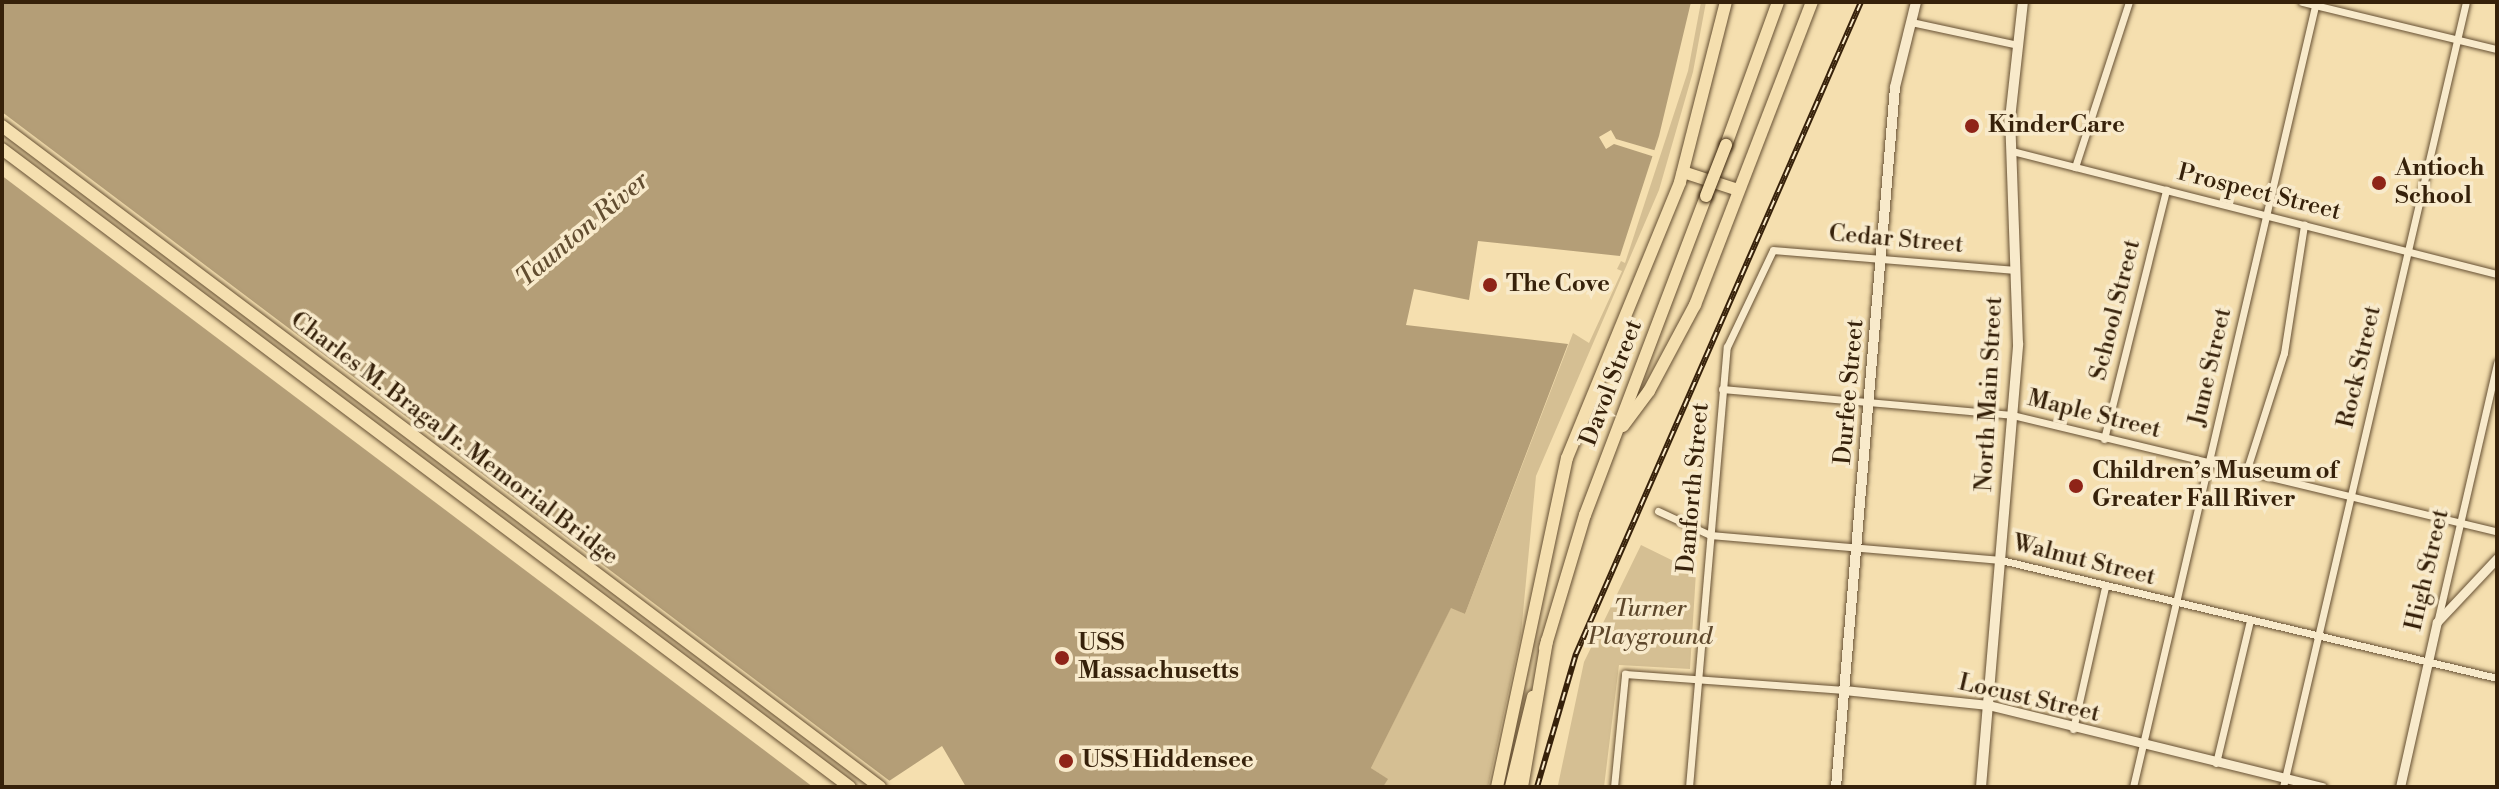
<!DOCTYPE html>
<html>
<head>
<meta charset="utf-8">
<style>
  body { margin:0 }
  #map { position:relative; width:2499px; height:789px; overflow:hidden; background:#f5dfaf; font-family:"Libre Bodoni",serif }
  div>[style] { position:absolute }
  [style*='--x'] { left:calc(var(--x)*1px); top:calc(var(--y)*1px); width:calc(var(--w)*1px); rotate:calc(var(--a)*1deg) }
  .green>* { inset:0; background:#d5bf93 }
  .water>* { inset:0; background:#b49e77 }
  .pier>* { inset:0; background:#f5dfaf; transform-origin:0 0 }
  .roads { filter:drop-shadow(0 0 2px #665033) drop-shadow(0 0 2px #665033) }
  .minor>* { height:7px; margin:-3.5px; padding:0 3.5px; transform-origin:3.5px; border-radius:3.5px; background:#f8eacb }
  .tertiary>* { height:9px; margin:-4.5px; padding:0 4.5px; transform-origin:4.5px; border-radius:4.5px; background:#f8eacb }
  .secondary>* { height:10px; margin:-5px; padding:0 5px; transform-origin:5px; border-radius:5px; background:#f8eacb }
  .trunk>* { height:12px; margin:-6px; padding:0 6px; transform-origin:6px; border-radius:6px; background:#f5dfaf }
  .motorway>* { height:12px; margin:-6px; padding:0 6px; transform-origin:6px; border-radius:6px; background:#f5dfaf }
  .rail>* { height:6px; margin-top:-3px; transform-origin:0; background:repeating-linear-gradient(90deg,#f8eacb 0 9px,#36210a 0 18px); box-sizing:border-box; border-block:2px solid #36210a }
  .bridges { filter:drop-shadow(0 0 2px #36210a) drop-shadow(0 0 2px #36210a) }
  .trunk-bridge>* { height:12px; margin:-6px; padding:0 6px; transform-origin:6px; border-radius:6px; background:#f5dfaf }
  .dots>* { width:22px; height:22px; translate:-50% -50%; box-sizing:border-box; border:4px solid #f8eacb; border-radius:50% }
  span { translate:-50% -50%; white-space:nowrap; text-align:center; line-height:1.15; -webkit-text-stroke:7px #f8eacb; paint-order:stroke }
  .poi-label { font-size:24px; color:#36210a; font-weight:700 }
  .left { translate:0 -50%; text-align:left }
  .street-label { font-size:24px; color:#36210a }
  .park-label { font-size:24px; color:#5e482c; font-style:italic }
  .water-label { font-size:26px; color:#624d30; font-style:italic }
  .frame { position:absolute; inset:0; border:4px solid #36210a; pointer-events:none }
</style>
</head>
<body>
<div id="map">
  <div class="green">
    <div style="clip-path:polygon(1701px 2px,1706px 2px,1693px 72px,1659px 190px,1536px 476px,1521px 634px,1488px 787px,1383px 787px,1387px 779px,1371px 768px,1451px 607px,1465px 614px,1573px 333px,1589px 343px,1622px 271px,1617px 269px,1621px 261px,1625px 263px,1688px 71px)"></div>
    <div style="clip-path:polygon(1641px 545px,1696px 572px,1690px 669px,1619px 665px,1604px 787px,1558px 785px,1584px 662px)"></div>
  </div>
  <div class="water">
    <div style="clip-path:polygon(2px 2px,1691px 2px,1659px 136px,1620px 256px,1478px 241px,1469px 300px,1414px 289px,1406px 325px,1568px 344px,1465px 614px,1451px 608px,1371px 768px,1388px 779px,1383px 787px,966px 787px,942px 746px,880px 787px,2px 787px)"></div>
  </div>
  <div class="pier">
    <div style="left:2px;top:112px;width:1115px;height:51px;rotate:37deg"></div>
    <div style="clip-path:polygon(1611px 130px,1616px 139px,1657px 151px,1655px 157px,1614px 144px,1606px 149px,1599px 137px)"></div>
  </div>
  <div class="roads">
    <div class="minor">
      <div style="--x:2302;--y:2;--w:201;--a:13.6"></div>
      <div style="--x:1911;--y:22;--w:109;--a:12.1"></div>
      <div style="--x:2012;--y:151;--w:500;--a:14.23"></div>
      <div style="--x:2075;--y:167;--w:174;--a:-71.9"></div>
      <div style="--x:1722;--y:389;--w:291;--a:5.1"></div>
      <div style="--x:2012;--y:415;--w:499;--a:13.5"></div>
      <div style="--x:2104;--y:439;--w:257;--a:-76"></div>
      <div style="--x:2246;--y:472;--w:125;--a:-72.3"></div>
      <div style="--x:2284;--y:353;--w:130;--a:-81.1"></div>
      <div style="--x:1658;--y:511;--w:57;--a:24.8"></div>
      <div style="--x:1710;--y:535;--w:292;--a:4.9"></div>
      <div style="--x:2001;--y:560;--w:510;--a:13.38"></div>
      <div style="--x:2438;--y:619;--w:263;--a:-77"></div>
      <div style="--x:2073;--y:729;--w:146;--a:-77.3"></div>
      <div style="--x:2216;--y:763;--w:147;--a:-76.6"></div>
      <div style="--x:1614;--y:787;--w:114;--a:-84.4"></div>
      <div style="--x:1625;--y:674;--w:220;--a:4.2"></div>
      <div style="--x:1689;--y:787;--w:442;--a:-85.1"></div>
      <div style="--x:1727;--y:347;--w:107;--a:-64.6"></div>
      <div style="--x:1773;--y:250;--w:243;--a:4.7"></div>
      <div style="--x:2133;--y:787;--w:806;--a:-76.88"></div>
      <div style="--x:2283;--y:787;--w:806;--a:-76.88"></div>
    </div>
    <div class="tertiary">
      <div style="--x:1844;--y:690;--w:145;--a:5.9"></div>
      <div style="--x:1988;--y:705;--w:344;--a:13.8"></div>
      <div style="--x:2400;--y:787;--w:169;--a:-77.4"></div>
      <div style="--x:2437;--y:622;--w:88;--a:-46.8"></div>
    </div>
    <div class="secondary">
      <div style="--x:1836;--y:787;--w:702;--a:-85.18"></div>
      <div style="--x:1895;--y:87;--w:88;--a:-76.1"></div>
      <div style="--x:1981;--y:787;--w:445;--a:-85.2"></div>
      <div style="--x:2018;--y:344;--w:225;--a:-92"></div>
      <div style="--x:2010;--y:119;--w:118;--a:-83.7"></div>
    </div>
    <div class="trunk">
      <div style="--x:1726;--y:145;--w:152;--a:-70"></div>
      <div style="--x:1683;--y:172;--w:58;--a:18.1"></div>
      <div style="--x:1623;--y:426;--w:44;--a:-53.4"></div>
      <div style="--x:1649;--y:391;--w:98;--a:-61.9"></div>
      <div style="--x:1695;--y:305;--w:325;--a:-68.9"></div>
      <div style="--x:1545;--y:648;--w:139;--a:-73.3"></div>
      <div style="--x:1585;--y:515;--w:341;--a:-69.2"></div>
      <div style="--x:1497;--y:787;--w:336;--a:-78"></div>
      <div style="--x:1567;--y:458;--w:298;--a:-67.7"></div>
      <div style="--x:1680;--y:182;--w:186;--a:-75.7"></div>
      <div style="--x:1511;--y:787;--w:93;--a:-76.3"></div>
    </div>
    <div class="motorway">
      <div style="--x:2;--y:126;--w:1099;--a:36.97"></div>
      <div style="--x:2;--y:149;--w:1061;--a:36.96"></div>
      <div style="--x:1522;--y:787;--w:149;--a:-80.3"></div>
    </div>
  </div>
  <div class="rail">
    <div style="--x:1537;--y:787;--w:139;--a:-73.7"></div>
    <div style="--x:1576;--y:654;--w:712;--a:-66.39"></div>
  </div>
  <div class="bridges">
    <div class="trunk-bridge">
      <div style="--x:1706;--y:196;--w:55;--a:-68.6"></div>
    </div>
  </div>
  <div class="dots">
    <div style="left:1972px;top:126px;background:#8f2418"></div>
    <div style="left:2379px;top:183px;background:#8f2418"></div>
    <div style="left:1490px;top:285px;background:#8f2418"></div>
    <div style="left:2076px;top:486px;background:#8f2418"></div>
    <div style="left:1062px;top:658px;background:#8f2418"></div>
    <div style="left:1066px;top:761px;background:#8f2418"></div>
  </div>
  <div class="poi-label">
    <span class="left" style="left:1988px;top:126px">KinderCare</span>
    <span class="left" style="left:2395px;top:183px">Antioch<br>School</span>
    <span class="left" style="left:1506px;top:285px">The Cove</span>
    <span class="left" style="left:2092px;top:486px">Children’s Museum of<br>Greater Fall River</span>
    <span class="left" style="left:1078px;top:658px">USS<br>Massachusetts</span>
    <span class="left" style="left:1082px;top:761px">USS Hiddensee</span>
  </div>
  <div class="street-label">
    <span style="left:2259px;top:193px;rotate:14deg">Prospect Street</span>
    <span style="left:1896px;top:240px;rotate:5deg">Cedar Street</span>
    <span style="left:2116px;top:310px;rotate:-76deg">School Street</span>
    <span style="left:2211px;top:367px;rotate:-77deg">June Street</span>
    <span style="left:2360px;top:367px;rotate:-77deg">Rock Street</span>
    <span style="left:1612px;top:383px;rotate:-69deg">Davol Street</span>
    <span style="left:1850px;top:392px;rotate:-85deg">Durfee Street</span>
    <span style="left:1990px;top:394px;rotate:-87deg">North Main Street</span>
    <span style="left:2094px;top:415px;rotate:14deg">Maple Street</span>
    <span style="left:454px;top:439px;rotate:37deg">Charles M. Braga Jr. Memorial Bridge</span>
    <span style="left:1694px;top:488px;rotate:-85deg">Danforth Street</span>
    <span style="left:2084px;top:561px;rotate:14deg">Walnut Street</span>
    <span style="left:2428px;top:570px;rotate:-77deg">High Street</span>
    <span style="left:2029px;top:699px;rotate:13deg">Locust Street</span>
  </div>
  <div class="park-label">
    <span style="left:1650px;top:624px">Turner<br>Playground</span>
  </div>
  <div class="water-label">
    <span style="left:583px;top:230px;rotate:-40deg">Taunton River</span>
  </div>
  <div class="frame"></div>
</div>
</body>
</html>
